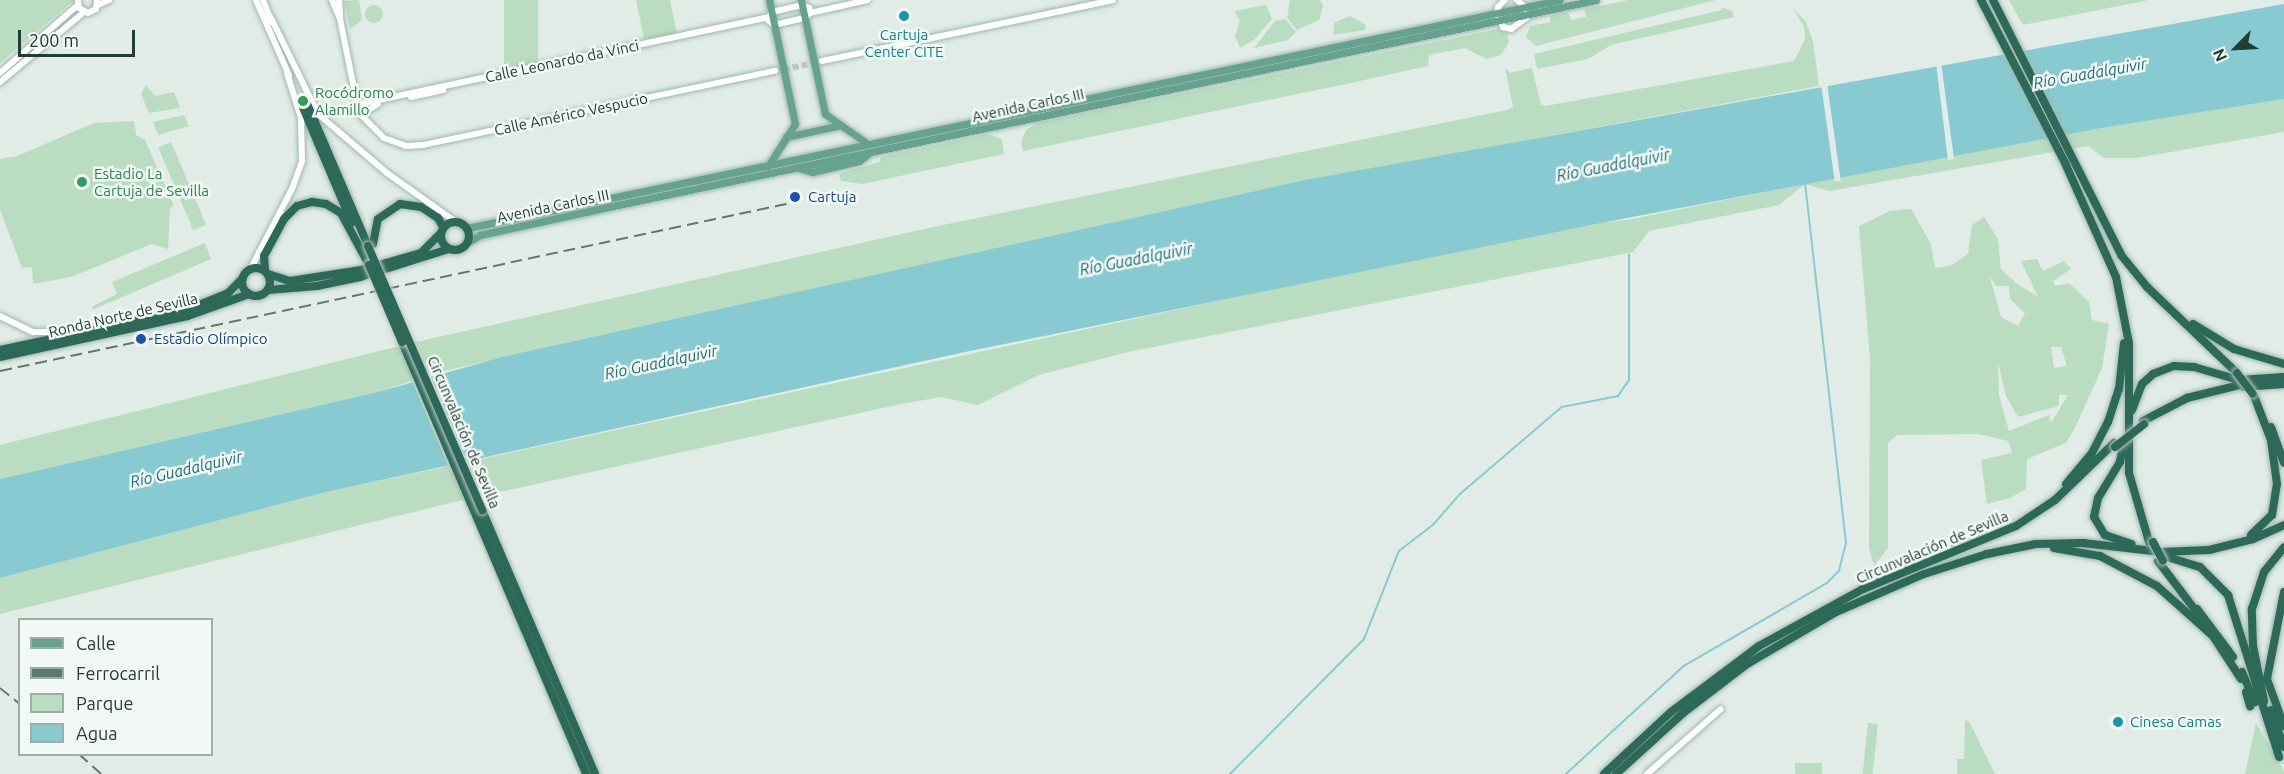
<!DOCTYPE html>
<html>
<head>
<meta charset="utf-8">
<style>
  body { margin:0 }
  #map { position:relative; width:2284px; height:774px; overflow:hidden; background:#e1ece6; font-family:Ubuntu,sans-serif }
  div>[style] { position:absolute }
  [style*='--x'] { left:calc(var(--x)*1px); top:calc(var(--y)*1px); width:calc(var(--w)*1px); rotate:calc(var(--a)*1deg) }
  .green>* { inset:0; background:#baddc1; transform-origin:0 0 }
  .round { border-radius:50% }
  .water>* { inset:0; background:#88cad1 }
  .pier>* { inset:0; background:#e1ece6; transform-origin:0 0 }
  .stream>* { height:1.5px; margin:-0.75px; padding:0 0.75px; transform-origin:0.75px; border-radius:0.75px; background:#88cad1 }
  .secondary-tunnel>* { height:6px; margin-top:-3px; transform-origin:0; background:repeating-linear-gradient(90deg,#bbc9c2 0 6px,transparent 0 9px) }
  .roads { filter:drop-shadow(0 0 2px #9fb8ae) drop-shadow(0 0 2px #9fb8ae) }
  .secondary>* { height:6px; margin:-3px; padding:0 3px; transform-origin:3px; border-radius:3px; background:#fff }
  .primary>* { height:7px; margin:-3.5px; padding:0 3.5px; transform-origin:3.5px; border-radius:3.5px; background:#65a28f }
  .highway>* { height:8px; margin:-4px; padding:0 4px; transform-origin:4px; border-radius:4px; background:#2d6959 }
  .highway>.ring { margin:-4px; padding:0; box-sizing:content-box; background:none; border:8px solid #2d6959; border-radius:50% }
  .rail>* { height:1.5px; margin-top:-0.75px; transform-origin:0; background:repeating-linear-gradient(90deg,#5c786f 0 12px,transparent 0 18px) }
  .bridges { filter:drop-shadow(0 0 2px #c1c9c6) drop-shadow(0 0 2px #c1c9c6) }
  .highway-bridge>* { height:8px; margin:-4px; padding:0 4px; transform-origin:4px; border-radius:4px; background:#2d6959 }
  .dots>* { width:16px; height:16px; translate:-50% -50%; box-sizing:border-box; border:3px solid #f2f8f4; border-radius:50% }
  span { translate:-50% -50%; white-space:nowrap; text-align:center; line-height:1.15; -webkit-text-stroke:5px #f2f8f4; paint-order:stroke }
  .culture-label { font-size:15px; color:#0d838f }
  .left { translate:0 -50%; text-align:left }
  .street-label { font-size:15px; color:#213d34 }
  .leisure-label { font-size:15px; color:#27864d }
  .transit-label { font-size:15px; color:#164399 }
  .water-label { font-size:16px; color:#1b6f79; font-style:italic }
  .legend { position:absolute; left:18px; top:618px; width:195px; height:138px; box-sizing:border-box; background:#f2f8f4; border:2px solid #9eada7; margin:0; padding:8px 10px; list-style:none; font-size:18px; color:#213d34 }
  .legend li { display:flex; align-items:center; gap:12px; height:30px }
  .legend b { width:30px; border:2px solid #9eada7 }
  .north { position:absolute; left:2206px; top:18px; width:60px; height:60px; -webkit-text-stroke:4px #f2f8f4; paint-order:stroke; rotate:246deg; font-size:16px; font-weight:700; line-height:24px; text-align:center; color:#213d34 }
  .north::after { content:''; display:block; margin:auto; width:21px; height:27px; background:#213d34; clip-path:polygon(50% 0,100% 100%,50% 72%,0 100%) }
  .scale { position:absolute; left:18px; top:30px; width:117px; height:27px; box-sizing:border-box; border:3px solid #213d34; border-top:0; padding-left:8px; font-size:18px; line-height:21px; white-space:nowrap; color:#213d34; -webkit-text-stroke:4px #f2f8f4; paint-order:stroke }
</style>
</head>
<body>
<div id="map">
  <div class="green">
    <div style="clip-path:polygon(0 0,74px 0,0 63px)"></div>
    <div style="clip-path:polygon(359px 0,362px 20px,350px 29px,344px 1px)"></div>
    <div style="left:504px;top:0;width:34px;height:66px"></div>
    <div style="clip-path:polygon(636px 0,670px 0,677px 34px,644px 39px)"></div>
    <div style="clip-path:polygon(1290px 0,1320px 0,1323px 6px,1319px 20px,1297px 30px,1287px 18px)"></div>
    <div style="clip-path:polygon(1629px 0,1716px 0,1536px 46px,1526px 37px,1530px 26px,1550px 22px,1550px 16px,1568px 12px,1571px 20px,1586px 17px,1584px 9px)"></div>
    <div style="clip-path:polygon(2009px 0,2149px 0,2023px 25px)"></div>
    <div class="round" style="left:365px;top:5px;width:18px;height:18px"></div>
    <div style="clip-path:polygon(1266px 5px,1272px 19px,1254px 40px,1240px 48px,1235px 36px,1240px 21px,1234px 11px)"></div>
    <div style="clip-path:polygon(1720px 7px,1732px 11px,1734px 17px,1611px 45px,1588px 59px,1537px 69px,1534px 54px,1722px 10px)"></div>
    <div style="clip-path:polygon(1793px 8px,1806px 22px,1813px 41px,1819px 86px,1264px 189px,435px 373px,382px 391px,0 479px,0 445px,420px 341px,933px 227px,1507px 110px,1513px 107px,1505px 68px,1510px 73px,1532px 68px,1541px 105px,1545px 106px,1794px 61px,1805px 39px,1804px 27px)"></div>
    <div style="clip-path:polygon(1350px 16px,1366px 25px,1365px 30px,1333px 35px,1334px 23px)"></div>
    <div style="clip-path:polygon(1285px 19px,1296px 32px,1288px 40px,1254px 48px,1275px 21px)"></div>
    <div style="clip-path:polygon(1498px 29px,1507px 33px,1509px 42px,1501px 55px,1486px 59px,1465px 48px,1429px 55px,1428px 66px,1346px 84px,1023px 151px,1021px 143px,1026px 130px,1038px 123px)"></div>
    <div style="clip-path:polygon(146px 85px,155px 96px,174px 92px,180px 108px,149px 113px,141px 94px)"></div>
    <div style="clip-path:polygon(2284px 99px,2284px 132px,2137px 158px,2104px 158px,2088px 146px,1829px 191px,1805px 184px,1779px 205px,1649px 231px,1633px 252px,1128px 352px,1039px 375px,978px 405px,941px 397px,901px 404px,454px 502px,0 614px,0 578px,322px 493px,1287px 286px,1606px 222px,1627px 220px,1805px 184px,2102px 128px)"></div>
    <div style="clip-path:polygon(184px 115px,189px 126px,158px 135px,153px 122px)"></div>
    <div style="clip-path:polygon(134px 121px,136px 135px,145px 140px,174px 206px,170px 208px,168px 249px,152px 244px,71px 277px,33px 284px,32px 267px,22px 268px,0 210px,0 159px,17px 156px,94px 123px)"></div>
    <div style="clip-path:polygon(988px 134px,1002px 139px,1004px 154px,862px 184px,841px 181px,839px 174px,879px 162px,881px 157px)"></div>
    <div style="left:171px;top:142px;width:90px;height:14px;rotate:67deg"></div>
    <div style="clip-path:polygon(evenodd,1911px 209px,1931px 244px,1935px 268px,1950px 266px,1968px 254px,1972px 225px,1984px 217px,1998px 239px,2001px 269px,2016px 283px,2038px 297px,2021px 261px,2037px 259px,2043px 271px,2064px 261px,2071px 269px,2053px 281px,2055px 286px,2069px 283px,2089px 302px,2092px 320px,2109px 324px,2102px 368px,2074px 430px,2066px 443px,2027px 459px,2026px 489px,2010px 498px,1987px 504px,1981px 460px,2012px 453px,2008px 441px,1978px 434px,1897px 435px,1888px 443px,1888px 548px,1874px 566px,1869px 548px,1870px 359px,1859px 226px,1890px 211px,1911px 209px,1990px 277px,1996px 286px,2009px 286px,2010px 299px,2025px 313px,2018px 326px,2001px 317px,1990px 277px,1911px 209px,2051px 347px,2061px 347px,2067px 366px,2054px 368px,2051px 347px,1911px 209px,1998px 363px,2006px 396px,2018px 417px,2059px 406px,2059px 395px,2068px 395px,2051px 423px,2049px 415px,2009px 431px,1999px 395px,1998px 363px)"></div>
    <div style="clip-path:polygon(205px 243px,211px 259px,92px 310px,93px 306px,117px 294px,112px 282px)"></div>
    <div style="clip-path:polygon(1965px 719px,1970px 723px,1995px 774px,1957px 774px,1957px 759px,1964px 759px)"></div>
    <div style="left:1868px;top:723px;width:10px;height:51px;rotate:6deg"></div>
    <div style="clip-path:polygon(2256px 723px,2284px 771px,2284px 774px,2245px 774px)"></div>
    <div style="left:1822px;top:763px;width:11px;height:27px;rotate:90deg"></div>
  </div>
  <div class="water">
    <div style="clip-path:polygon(2284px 4px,2284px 99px,2102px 128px,1606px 222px,965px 352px,322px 493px,0 578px,0 479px,382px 391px,502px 357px,1305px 180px)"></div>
  </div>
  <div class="pier">
    <div style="clip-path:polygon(1941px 62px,1954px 159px,1948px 160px,1936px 63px)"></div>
    <div style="left:1827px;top:83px;width:99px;height:6px;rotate:82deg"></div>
    <div style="left:429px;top:372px;width:100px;height:19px;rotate:67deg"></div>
  </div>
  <div class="stream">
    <div style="--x:1230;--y:774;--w:190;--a:-45.2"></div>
    <div style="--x:1364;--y:639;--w:95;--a:-68.3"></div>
    <div style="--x:1399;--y:551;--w:43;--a:-37.4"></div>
    <div style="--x:1433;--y:525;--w:41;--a:-48.9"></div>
    <div style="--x:1460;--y:494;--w:134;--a:-40.5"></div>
    <div style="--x:1562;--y:407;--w:57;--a:-11.1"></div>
    <div style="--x:1618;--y:396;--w:19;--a:-55"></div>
    <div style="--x:1629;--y:380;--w:125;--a:-90"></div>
    <div style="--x:1566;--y:774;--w:160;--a:-42.5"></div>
    <div style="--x:1684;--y:666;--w:165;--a:-30.1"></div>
    <div style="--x:1827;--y:583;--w:17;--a:-45"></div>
    <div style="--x:1839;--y:571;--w:29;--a:-76"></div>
    <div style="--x:1846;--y:543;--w:363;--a:-96.5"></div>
  </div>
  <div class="secondary-tunnel">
    <div style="--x:775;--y:71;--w:45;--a:-11.6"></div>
  </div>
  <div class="roads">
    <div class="secondary">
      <div style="--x:78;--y:0;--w:8;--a:83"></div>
      <div style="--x:79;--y:8;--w:10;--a:29"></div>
      <div style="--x:88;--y:13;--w:9;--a:-27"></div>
      <div style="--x:96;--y:9;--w:9;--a:-84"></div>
      <div style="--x:256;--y:0;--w:82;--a:66.3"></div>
      <div style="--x:263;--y:0;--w:24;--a:68"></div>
      <div style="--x:332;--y:0;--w:21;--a:67"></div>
      <div style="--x:340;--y:19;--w:96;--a:78.6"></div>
      <div style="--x:359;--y:113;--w:35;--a:45"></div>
      <div style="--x:384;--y:138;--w:23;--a:20"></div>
      <div style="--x:406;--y:146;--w:17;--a:-3"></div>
      <div style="--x:423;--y:145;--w:360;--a:-11.9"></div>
      <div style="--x:339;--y:0;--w:16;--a:86"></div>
      <div style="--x:1505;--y:0;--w:10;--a:135"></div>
      <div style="--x:1498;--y:7;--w:10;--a:96"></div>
      <div style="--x:1497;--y:17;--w:12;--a:59"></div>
      <div style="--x:1503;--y:27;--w:8;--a:14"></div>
      <div style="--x:1511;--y:29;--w:19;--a:-36"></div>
      <div style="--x:1526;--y:18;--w:11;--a:-95"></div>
      <div style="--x:1525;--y:7;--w:11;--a:-139"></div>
      <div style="--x:98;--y:5;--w:12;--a:-24"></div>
      <div style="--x:802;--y:5;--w:8;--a:23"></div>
      <div style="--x:809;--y:8;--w:5;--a:79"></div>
      <div style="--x:810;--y:13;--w:8;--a:140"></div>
      <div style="--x:804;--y:18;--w:31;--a:167"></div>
      <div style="--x:774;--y:25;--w:8;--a:-140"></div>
      <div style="--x:768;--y:20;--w:9;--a:-63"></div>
      <div style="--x:772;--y:12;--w:31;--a:-13"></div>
      <div style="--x:810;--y:13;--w:59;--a:-12.6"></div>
      <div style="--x:271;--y:18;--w:107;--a:63.9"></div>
      <div style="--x:318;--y:114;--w:91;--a:40.5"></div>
      <div style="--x:387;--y:173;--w:85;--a:35.4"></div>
      <div style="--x:822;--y:61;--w:297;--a:-11.8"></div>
      <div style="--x:0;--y:73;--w:103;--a:-41.1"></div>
      <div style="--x:0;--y:82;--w:109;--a:-39.8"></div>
      <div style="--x:411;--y:97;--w:33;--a:-12"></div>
      <div style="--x:358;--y:110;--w:7;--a:-63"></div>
      <div style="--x:361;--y:104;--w:13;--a:-13"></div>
      <div style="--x:374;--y:101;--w:403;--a:-12"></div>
      <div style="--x:361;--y:115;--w:20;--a:-33"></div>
      <div style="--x:251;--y:268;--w:89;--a:-62.6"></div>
      <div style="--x:292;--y:189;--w:30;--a:-70"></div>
      <div style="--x:302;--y:161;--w:43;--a:-91.3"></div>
      <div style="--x:301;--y:118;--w:47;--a:-107.3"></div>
      <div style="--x:0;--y:316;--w:37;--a:26"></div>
      <div style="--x:33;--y:332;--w:34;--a:0"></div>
      <div style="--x:1647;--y:774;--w:98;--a:-41.3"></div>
    </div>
    <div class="primary">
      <div style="--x:801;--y:0;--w:116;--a:78.1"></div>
      <div style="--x:825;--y:114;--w:52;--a:34.9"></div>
      <div style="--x:786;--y:137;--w:56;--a:-12.3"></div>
      <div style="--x:768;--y:166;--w:50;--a:-57.3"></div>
      <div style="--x:795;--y:124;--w:127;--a:-101.8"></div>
      <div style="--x:799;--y:168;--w:14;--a:17"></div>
      <div style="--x:812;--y:172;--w:48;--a:-13.2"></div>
      <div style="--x:859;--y:161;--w:11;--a:-38"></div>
      <div style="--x:467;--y:228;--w:1116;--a:-11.79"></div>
      <div style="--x:468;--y:242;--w:14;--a:-30"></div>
      <div style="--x:480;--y:235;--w:136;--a:-12.3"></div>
      <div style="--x:613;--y:206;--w:1004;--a:-11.84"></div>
    </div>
    <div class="highway">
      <div style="--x:1981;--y:0;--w:183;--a:62.7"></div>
      <div style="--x:2065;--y:163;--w:125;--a:65.9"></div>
      <div style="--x:2116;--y:277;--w:67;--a:78.9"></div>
      <div style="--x:2129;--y:343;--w:130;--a:90"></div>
      <div style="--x:2129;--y:473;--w:72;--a:73.8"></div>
      <div style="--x:1993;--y:0;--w:285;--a:63.3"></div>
      <div style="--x:2121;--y:255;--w:41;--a:50.9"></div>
      <div style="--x:2147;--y:287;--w:124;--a:43.7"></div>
      <div style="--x:306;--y:101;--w:158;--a:66.8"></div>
      <div style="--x:301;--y:103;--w:130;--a:67"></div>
      <div class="ring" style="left:441px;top:222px;width:20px;height:20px"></div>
      <div style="--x:373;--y:244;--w:25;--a:-79"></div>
      <div style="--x:378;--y:219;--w:27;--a:-34"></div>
      <div style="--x:400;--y:204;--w:21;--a:8"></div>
      <div style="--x:421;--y:207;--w:20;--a:33"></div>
      <div style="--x:438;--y:218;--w:10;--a:61"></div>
      <div class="ring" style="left:242px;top:268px;width:20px;height:20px"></div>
      <div style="--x:265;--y:270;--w:14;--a:-94"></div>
      <div style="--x:264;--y:256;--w:42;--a:-61.6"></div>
      <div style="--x:284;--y:219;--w:18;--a:-45"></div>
      <div style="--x:297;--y:206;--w:16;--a:-15"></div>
      <div style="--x:312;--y:202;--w:14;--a:8"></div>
      <div style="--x:326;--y:204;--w:17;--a:31"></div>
      <div style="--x:341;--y:213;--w:59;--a:61.7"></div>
      <div style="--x:268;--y:274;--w:23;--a:18"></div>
      <div style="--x:290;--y:281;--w:72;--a:-8.8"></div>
      <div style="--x:361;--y:270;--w:62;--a:-15.8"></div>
      <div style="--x:421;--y:253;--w:28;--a:-45"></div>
      <div style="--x:268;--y:290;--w:49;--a:-4.7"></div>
      <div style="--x:317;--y:286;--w:44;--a:-11.8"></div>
      <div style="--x:360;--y:277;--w:93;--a:-17.5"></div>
      <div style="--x:2193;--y:324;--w:48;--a:31.4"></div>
      <div style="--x:2234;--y:349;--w:52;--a:16.7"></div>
      <div style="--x:402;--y:342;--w:470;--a:66.9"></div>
      <div style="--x:0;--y:350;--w:188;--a:-12"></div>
      <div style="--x:184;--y:311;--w:48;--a:-22.2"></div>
      <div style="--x:228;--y:293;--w:20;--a:-45"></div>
      <div style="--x:0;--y:357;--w:192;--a:-12.3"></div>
      <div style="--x:188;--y:316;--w:65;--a:-19.8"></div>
      <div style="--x:2244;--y:387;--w:40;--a:-4.3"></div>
      <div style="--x:2132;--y:410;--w:28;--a:-69"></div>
      <div style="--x:2142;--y:384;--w:15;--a:-42"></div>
      <div style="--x:2153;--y:374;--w:22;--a:-21"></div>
      <div style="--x:2174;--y:366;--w:20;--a:3"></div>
      <div style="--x:2194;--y:367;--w:47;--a:16.1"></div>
      <div style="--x:2239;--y:380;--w:45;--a:-3.8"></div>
      <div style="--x:2143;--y:421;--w:50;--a:-27.6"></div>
      <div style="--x:2187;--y:398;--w:59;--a:-13.8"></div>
      <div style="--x:2271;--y:427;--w:38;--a:70"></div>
      <div style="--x:2123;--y:445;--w:17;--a:100"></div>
      <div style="--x:2120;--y:462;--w:42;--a:121.4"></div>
      <div style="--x:2098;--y:498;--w:19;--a:102"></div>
      <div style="--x:2094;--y:517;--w:21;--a:59"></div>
      <div style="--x:2105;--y:535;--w:28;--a:19"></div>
      <div style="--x:2066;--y:484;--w:40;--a:-50"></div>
      <div style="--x:2092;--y:453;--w:35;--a:-63"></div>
      <div style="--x:2108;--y:422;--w:35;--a:-72"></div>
      <div style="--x:2119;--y:389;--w:46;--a:-83.8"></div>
      <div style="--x:482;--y:510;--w:287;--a:66.8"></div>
      <div style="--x:2251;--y:535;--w:29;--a:-44"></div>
      <div style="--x:2272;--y:515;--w:31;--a:-81"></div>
      <div style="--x:2277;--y:484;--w:44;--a:-97.8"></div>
      <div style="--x:2271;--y:440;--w:47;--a:-111.1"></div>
      <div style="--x:2054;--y:548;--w:47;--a:9.9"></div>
      <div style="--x:2100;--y:556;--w:64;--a:27.8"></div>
      <div style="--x:2157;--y:586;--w:75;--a:41.8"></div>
      <div style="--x:2213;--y:636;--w:51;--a:56.9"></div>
      <div style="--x:2161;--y:555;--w:41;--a:17.1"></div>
      <div style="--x:2200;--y:567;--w:40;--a:45"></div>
      <div style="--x:2228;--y:595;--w:170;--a:72.5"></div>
      <div style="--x:2158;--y:561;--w:68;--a:52.8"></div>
      <div style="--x:2284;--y:592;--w:89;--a:101.1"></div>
      <div style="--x:2267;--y:679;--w:50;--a:70.1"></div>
      <div style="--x:2197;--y:609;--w:60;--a:53.1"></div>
      <div style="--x:2242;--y:672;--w:33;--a:67"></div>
      <div style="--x:2246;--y:692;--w:15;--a:74"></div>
      <div style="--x:2264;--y:701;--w:56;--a:-101.3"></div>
      <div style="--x:2253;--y:646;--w:37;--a:-92"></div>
      <div style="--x:2252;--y:609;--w:39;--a:-72"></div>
      <div style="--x:2264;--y:572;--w:32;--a:-51"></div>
      <div style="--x:2271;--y:710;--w:39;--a:71"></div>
      <div style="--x:1604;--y:774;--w:91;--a:-42.8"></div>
      <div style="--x:1671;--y:712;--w:110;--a:-36.9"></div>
      <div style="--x:1759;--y:646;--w:119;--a:-28.7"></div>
      <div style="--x:1863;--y:589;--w:165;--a:-22.4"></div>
      <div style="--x:2016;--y:526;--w:47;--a:-33.7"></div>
      <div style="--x:2055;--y:500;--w:82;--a:-44"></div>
      <div style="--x:1616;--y:774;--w:91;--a:-42.3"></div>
      <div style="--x:1683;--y:713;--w:81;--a:-37.4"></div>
      <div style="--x:1747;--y:664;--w:103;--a:-30.3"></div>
      <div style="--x:1836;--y:612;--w:96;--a:-23.4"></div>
      <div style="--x:1924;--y:574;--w:66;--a:-17.6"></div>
      <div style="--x:1987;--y:554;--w:50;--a:-11.5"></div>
      <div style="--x:2036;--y:544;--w:47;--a:-1.2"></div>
      <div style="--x:2083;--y:543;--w:79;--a:6.6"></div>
      <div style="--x:2161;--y:552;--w:48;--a:-2.4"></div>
      <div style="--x:2209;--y:550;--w:45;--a:-14"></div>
      <div style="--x:2253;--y:539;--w:34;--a:-24"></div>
    </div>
  </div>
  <div class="rail">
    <div style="--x:0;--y:371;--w:818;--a:-12"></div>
    <div style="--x:0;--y:688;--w:26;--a:39"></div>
    <div style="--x:79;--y:754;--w:30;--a:42"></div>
  </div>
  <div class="bridges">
    <div class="highway-bridge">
      <div style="--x:368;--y:246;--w:288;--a:66.6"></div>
      <div style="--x:369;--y:265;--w:84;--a:66.8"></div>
      <div style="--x:2237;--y:373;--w:26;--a:53"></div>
      <div style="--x:2115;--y:447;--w:37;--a:-38"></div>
      <div style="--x:2153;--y:542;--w:21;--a:62"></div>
    </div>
  </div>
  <div class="dots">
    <div style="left:904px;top:16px;background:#0f9aa8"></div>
    <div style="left:303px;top:101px;background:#2e9e5b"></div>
    <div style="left:82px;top:182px;background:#2e9e5b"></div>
    <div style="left:795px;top:197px;background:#1a4fb4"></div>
    <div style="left:141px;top:339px;background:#1a4fb4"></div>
    <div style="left:2118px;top:722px;background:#0f9aa8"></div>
  </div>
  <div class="culture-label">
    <span style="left:904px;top:43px">Cartuja<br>Center CITE</span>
    <span class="left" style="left:2130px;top:722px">Cinesa Camas</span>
  </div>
  <div class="street-label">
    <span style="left:562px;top:61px;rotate:-12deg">Calle Leonardo da Vinci</span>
    <span style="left:1028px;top:105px;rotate:-12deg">Avenida Carlos III</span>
    <span style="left:571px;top:114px;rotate:-12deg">Calle Américo Vespucio</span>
    <span style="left:553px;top:206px;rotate:-12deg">Avenida Carlos III</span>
    <span style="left:123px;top:315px;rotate:-13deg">Ronda Norte de Sevilla</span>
    <span style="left:464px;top:432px;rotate:67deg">Circunvalación de Sevilla</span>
    <span style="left:1932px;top:547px;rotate:-23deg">Circunvalación de Sevilla</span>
  </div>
  <div class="leisure-label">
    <span class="left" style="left:315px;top:101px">Rocódromo<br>Alamillo</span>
    <span class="left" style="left:94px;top:182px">Estadio La<br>Cartuja de Sevilla</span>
  </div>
  <div class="transit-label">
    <span class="left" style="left:808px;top:197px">Cartuja</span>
    <span class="left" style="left:154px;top:339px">Estadio Olímpico</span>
  </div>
  <div class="water-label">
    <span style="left:2090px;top:73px;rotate:-10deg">Río Guadalquivir</span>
    <span style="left:1613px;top:165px;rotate:-11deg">Río Guadalquivir</span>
    <span style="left:1136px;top:259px;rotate:-11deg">Río Guadalquivir</span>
    <span style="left:661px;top:362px;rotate:-12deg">Río Guadalquivir</span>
    <span style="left:186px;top:469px;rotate:-13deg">Río Guadalquivir</span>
  </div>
  <ul class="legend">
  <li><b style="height:8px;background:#65a28f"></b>Calle</li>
  <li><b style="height:8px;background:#5c786f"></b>Ferrocarril</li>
  <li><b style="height:16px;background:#baddc1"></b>Parque</li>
  <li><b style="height:16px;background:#88cad1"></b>Agua</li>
  </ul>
  <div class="north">N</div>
  <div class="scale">200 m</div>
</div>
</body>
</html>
